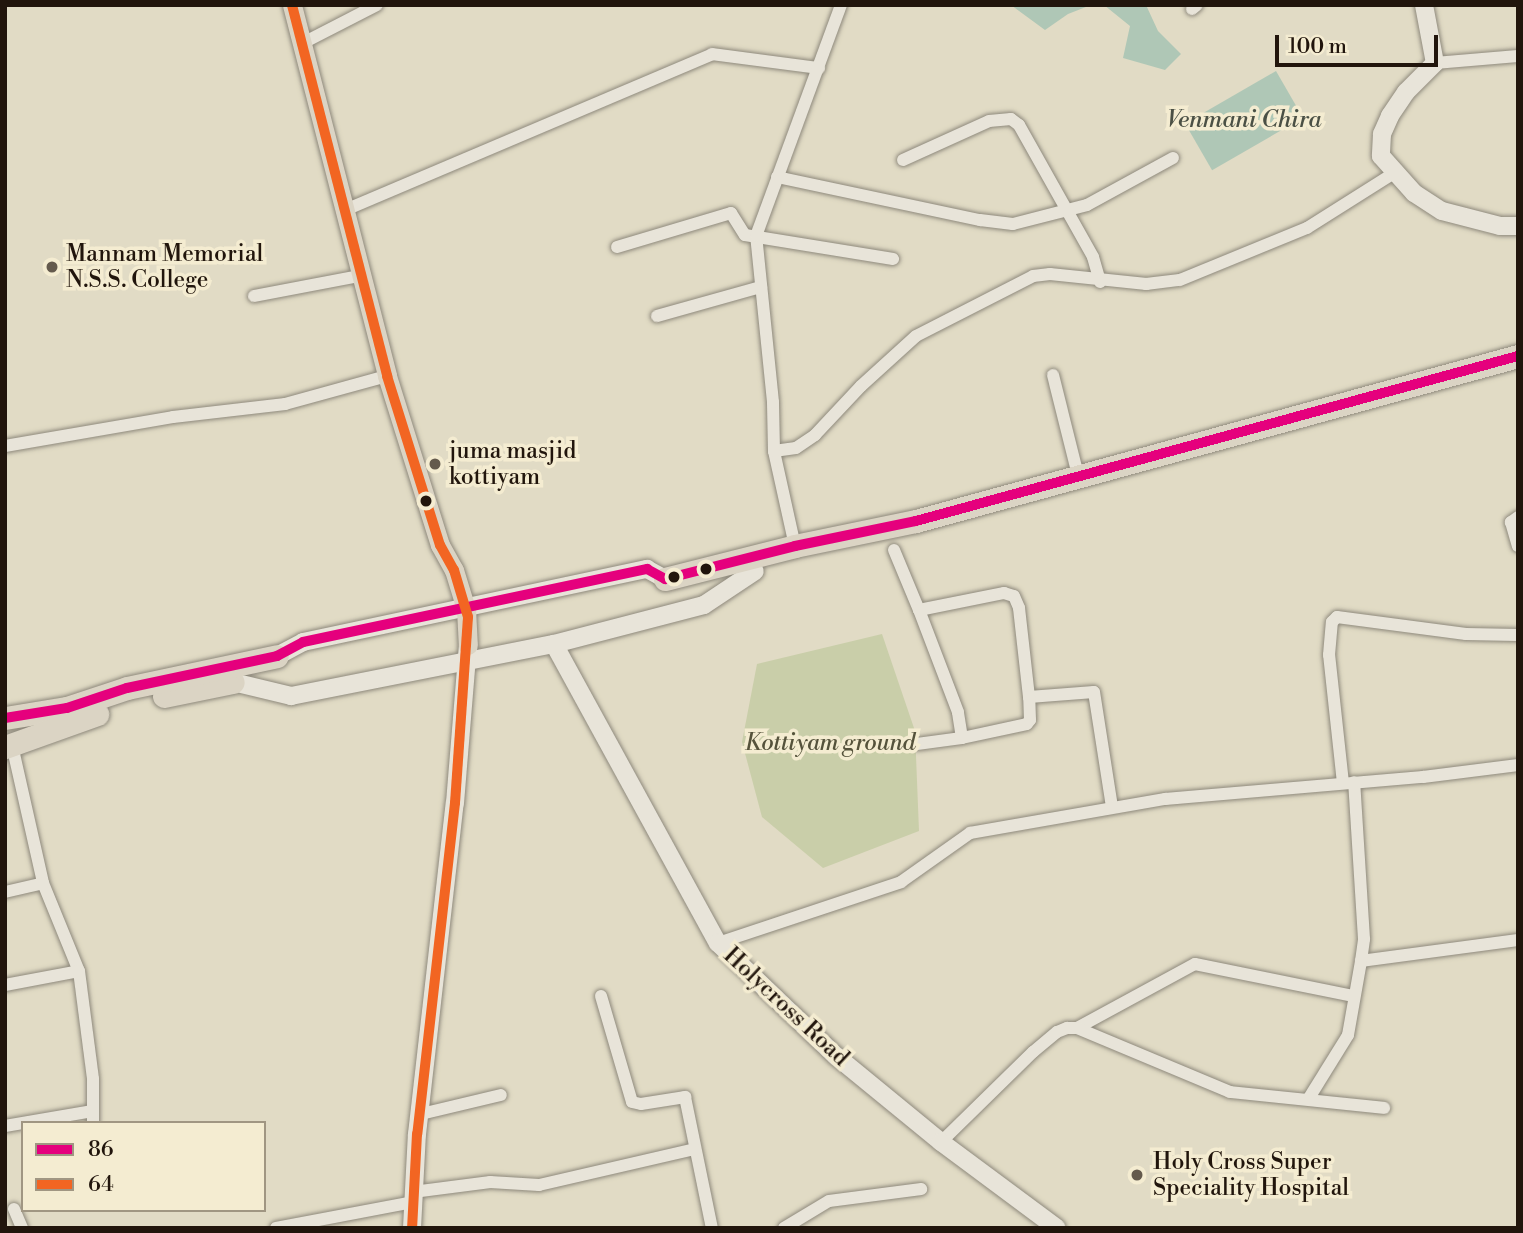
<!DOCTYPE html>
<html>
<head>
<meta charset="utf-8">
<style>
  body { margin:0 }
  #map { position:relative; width:1523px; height:1233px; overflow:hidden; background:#e1dbc5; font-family:"Libre Bodoni",serif }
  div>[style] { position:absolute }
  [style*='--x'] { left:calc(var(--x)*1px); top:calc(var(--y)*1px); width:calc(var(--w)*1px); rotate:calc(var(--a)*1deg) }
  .green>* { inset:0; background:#c9cea9 }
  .water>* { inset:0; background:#afc7b6; transform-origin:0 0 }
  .roads { filter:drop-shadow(0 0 2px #8e897c) drop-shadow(0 0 2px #8e897c) }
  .street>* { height:12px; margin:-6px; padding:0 6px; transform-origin:6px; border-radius:6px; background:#e8e4d9 }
  .secondary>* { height:18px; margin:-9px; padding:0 9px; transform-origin:9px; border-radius:9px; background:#e8e4d9 }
  .primary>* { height:19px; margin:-9.5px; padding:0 9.5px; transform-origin:9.5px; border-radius:9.5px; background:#dbd4c4 }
  .highway>* { height:23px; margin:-11.5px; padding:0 11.5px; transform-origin:11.5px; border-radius:11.5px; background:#dbd4c4 }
  .bus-1>* { height:10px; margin:-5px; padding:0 5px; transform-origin:5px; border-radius:5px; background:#e5007d }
  .bus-2>* { height:10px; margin:-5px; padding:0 5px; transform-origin:5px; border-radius:5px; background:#f26522 }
  .dots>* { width:19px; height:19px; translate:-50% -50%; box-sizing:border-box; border:4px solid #f4ecd1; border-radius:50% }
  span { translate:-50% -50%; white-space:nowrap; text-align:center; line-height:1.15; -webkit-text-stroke:7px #f4ecd1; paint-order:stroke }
  .poi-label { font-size:23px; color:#21150c }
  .left { translate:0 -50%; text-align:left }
  .park-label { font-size:23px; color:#55523b; font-style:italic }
  .street-label { font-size:23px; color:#21150c }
  .water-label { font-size:24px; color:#4b5045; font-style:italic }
  .frame { position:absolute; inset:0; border:7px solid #21150c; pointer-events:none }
  .legend { position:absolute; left:21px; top:1121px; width:245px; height:91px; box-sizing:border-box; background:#f4ecd1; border:2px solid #a09682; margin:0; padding:9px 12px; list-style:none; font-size:21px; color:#21150c }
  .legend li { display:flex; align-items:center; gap:14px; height:35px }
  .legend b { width:35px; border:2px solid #a09682 }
  .scale { position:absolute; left:1275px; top:35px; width:163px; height:32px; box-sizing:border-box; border:4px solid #21150c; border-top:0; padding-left:9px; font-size:21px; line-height:24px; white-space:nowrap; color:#21150c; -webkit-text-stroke:5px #f4ecd1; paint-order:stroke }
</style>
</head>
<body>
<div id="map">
  <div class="green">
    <div style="clip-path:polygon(882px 634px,915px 731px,919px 831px,823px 868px,762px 817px,742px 742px,757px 664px)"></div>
  </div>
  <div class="water">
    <div style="clip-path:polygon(1011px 5px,1091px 5px,1068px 14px,1045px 30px)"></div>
    <div style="clip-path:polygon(1104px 5px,1146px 5px,1158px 31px,1181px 54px,1165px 70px,1123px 58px,1130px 26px)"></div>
    <div style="left:1276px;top:71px;width:54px;height:105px;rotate:60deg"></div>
  </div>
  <div class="roads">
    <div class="street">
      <div style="--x:1192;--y:9;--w:6;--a:-39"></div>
      <div style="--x:301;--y:44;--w:85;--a:-27.2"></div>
      <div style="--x:1435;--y:63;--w:83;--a:-4.8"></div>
      <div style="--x:903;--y:160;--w:94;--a:-24.4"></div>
      <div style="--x:989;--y:121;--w:22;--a:-5"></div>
      <div style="--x:1011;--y:119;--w:10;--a:37"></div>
      <div style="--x:1019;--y:125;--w:151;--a:60.7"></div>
      <div style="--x:1093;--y:257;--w:26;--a:74"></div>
      <div style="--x:777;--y:177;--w:208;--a:12"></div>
      <div style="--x:980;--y:220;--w:33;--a:7"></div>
      <div style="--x:1013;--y:224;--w:76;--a:-14.4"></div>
      <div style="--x:1087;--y:205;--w:98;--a:-28.7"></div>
      <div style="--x:343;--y:211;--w:401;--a:-23"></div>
      <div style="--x:712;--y:54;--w:108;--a:7.5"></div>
      <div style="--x:617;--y:247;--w:119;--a:-16.6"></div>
      <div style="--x:731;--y:213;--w:26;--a:58"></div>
      <div style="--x:745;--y:235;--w:150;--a:9.2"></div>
      <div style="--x:254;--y:296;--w:107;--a:-10.8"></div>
      <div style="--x:657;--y:316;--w:108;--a:-15.6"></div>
      <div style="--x:1053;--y:375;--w:103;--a:76"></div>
      <div style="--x:5;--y:446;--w:170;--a:-9.8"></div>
      <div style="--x:173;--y:417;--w:113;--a:-6.6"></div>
      <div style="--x:285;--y:404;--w:106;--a:-15.4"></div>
      <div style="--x:774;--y:451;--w:22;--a:-8"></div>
      <div style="--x:796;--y:448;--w:23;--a:-34"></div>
      <div style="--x:815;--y:435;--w:67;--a:-46.8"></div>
      <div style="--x:861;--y:386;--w:74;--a:-42.3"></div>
      <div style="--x:916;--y:336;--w:131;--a:-27.1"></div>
      <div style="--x:1033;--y:276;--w:17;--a:-7"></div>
      <div style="--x:1050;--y:274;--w:97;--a:5.9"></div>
      <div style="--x:1146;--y:284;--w:34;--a:-7"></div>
      <div style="--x:1180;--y:280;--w:137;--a:-22.3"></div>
      <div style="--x:1307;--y:228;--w:103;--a:-32.3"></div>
      <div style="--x:1518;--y:517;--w:9;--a:144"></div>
      <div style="--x:1511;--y:522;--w:25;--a:74"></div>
      <div style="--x:795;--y:546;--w:97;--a:-102.5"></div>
      <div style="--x:774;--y:451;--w:49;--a:-91.2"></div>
      <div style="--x:773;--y:402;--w:167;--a:-95.8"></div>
      <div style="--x:756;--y:236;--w:246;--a:-69.8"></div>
      <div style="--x:894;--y:550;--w:65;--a:67.4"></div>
      <div style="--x:919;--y:610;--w:87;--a:-11.3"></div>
      <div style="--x:1004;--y:593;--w:10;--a:17"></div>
      <div style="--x:1014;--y:596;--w:13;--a:67"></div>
      <div style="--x:1019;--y:608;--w:90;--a:83.6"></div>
      <div style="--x:1029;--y:697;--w:65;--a:-4.4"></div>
      <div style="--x:1094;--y:692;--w:116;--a:81.1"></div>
      <div style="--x:962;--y:738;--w:66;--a:-12.2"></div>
      <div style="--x:1027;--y:724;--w:5;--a:-53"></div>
      <div style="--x:1030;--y:720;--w:23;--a:-92"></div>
      <div style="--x:917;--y:744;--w:45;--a:-7.6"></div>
      <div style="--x:962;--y:738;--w:26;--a:-99"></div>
      <div style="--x:958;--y:712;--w:109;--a:-110.9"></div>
      <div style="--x:12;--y:745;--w:141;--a:77.3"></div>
      <div style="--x:43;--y:883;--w:95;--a:67.8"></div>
      <div style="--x:79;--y:971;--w:109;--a:82.6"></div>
      <div style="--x:93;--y:1079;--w:44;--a:90"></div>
      <div style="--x:1343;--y:783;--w:129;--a:-96.2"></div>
      <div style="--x:1329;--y:655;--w:33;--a:-85"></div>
      <div style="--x:1332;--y:622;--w:7;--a:-45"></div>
      <div style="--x:1337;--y:617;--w:130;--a:7.5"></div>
      <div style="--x:1466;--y:634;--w:52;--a:1.1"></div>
      <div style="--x:5;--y:892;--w:39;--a:-13"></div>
      <div style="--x:718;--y:943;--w:193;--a:-18.4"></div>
      <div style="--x:901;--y:882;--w:85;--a:-35.4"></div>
      <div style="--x:970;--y:833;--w:198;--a:-9.9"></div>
      <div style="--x:1165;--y:799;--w:259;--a:-4.9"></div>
      <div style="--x:1423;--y:777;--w:96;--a:-7.2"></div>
      <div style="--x:1361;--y:961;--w:158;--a:-7.6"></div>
      <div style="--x:5;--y:985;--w:75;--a:-10.7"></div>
      <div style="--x:601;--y:996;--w:110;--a:73.7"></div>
      <div style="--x:632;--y:1102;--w:9;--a:13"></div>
      <div style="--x:641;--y:1104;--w:45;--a:-9"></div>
      <div style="--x:685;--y:1097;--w:134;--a:78.4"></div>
      <div style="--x:1077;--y:1028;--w:134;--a:-28.5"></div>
      <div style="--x:1195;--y:964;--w:162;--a:11.4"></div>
      <div style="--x:1309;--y:1098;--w:74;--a:-58.2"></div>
      <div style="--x:1348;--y:1035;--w:75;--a:-80"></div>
      <div style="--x:1361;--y:961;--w:22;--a:-82"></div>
      <div style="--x:1364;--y:939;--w:157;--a:-93.6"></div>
      <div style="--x:421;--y:1114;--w:82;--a:-13.4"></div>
      <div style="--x:5;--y:1126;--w:89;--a:-9.7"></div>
      <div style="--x:941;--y:1142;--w:129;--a:-44.4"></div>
      <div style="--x:1033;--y:1052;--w:31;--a:-40"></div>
      <div style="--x:1057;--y:1032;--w:11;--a:-22"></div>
      <div style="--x:1067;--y:1028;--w:10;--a:0"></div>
      <div style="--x:1077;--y:1028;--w:166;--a:22.7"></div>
      <div style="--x:1230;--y:1092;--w:155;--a:5.9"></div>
      <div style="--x:413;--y:1192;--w:78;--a:-7.4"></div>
      <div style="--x:490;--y:1182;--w:49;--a:3.5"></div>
      <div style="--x:539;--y:1185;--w:160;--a:-13"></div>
      <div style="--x:14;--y:1209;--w:21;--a:67"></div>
      <div style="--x:276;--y:1228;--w:139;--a:-10.7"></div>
      <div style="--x:784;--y:1228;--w:52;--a:-31"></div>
      <div style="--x:829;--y:1201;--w:93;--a:-7.4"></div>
    </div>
    <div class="secondary">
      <div style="--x:1424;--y:5;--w:59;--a:79.3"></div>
      <div style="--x:1435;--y:63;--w:41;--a:135"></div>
      <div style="--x:1406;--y:92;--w:29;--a:124"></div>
      <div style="--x:1390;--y:116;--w:20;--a:114"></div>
      <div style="--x:1382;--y:134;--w:22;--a:93"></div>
      <div style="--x:1381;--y:156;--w:50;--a:48.3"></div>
      <div style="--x:1414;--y:193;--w:33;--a:33"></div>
      <div style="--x:1442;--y:211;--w:60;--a:14.5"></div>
      <div style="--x:1500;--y:226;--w:18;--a:0"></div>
      <div style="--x:554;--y:644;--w:341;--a:61.3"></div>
      <div style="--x:718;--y:943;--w:163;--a:43.8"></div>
      <div style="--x:836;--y:1056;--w:136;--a:39.3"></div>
      <div style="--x:941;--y:1142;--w:144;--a:36.6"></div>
      <div style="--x:277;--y:656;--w:30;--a:-28"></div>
      <div style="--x:303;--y:642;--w:352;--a:-12"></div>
      <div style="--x:647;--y:569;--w:21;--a:29"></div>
      <div style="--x:233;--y:682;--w:60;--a:13.6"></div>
      <div style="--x:291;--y:696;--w:268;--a:-11.2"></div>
      <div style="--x:554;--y:644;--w:155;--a:-14.6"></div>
      <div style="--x:704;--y:605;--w:61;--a:-33.7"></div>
      <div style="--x:412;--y:1228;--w:94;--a:-87"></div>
      <div style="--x:417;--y:1134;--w:333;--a:-83.5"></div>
      <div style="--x:455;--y:803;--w:159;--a:-85.3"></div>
    </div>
    <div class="primary">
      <div style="--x:292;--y:5;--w:383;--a:75.6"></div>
      <div style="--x:387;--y:376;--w:177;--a:72.6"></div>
      <div style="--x:440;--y:545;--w:29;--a:61"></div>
      <div style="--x:454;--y:570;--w:41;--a:72.9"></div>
      <div style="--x:466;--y:609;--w:36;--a:87"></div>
    </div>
    <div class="highway">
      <div style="--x:665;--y:579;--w:134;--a:-14.2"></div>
      <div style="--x:795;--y:546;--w:124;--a:-11.7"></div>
      <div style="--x:916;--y:521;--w:624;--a:-15.33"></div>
      <div style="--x:164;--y:696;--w:70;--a:-11.5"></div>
      <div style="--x:5;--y:718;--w:63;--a:-9.2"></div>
      <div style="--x:67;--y:708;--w:63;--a:-18.4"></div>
      <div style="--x:127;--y:688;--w:153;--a:-12"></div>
      <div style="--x:5;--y:747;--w:98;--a:-19.7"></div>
    </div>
  </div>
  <div class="bus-1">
    <div style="--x:5;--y:718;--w:63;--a:-9.2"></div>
    <div style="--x:67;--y:708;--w:63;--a:-18.4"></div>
    <div style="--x:127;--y:688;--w:153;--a:-12"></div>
    <div style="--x:277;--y:656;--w:30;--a:-28"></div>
    <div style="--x:303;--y:642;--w:352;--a:-12"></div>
    <div style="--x:647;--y:569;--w:21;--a:29"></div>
    <div style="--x:665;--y:579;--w:134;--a:-14.2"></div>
    <div style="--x:795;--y:546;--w:124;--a:-11.7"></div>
    <div style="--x:916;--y:521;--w:624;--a:-15.33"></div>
  </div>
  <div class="bus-2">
    <div style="--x:292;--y:5;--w:383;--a:75.6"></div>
    <div style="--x:387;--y:376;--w:177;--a:72.6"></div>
    <div style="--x:440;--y:545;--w:29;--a:61"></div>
    <div style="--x:454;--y:570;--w:49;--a:73.4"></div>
    <div style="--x:468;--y:617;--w:186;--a:94"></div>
    <div style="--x:455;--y:803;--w:333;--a:96.5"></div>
    <div style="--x:417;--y:1134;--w:94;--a:93"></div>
  </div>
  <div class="dots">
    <div style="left:52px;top:267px;background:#645a4d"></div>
    <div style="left:435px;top:464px;background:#645a4d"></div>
    <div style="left:426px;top:501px;background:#21150c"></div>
    <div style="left:706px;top:569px;background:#21150c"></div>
    <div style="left:674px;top:577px;background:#21150c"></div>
    <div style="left:1137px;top:1175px;background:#645a4d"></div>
  </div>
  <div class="poi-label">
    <span class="left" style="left:66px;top:267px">Mannam Memorial<br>N.S.S. College</span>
    <span class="left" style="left:449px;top:464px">juma masjid<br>kottiyam</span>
    <span class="left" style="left:1153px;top:1175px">Holy Cross Super<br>Speciality Hospital</span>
  </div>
  <div class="park-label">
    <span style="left:830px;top:743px">Kottiyam ground</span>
  </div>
  <div class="street-label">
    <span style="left:786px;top:1007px;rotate:43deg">Holycross Road</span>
  </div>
  <div class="water-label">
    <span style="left:1244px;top:121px">Venmani Chira</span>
  </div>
  <div class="frame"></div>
  <ul class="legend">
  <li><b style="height:9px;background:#e5007d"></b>86</li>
  <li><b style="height:9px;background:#f26522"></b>64</li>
  </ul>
  <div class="scale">100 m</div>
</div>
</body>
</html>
